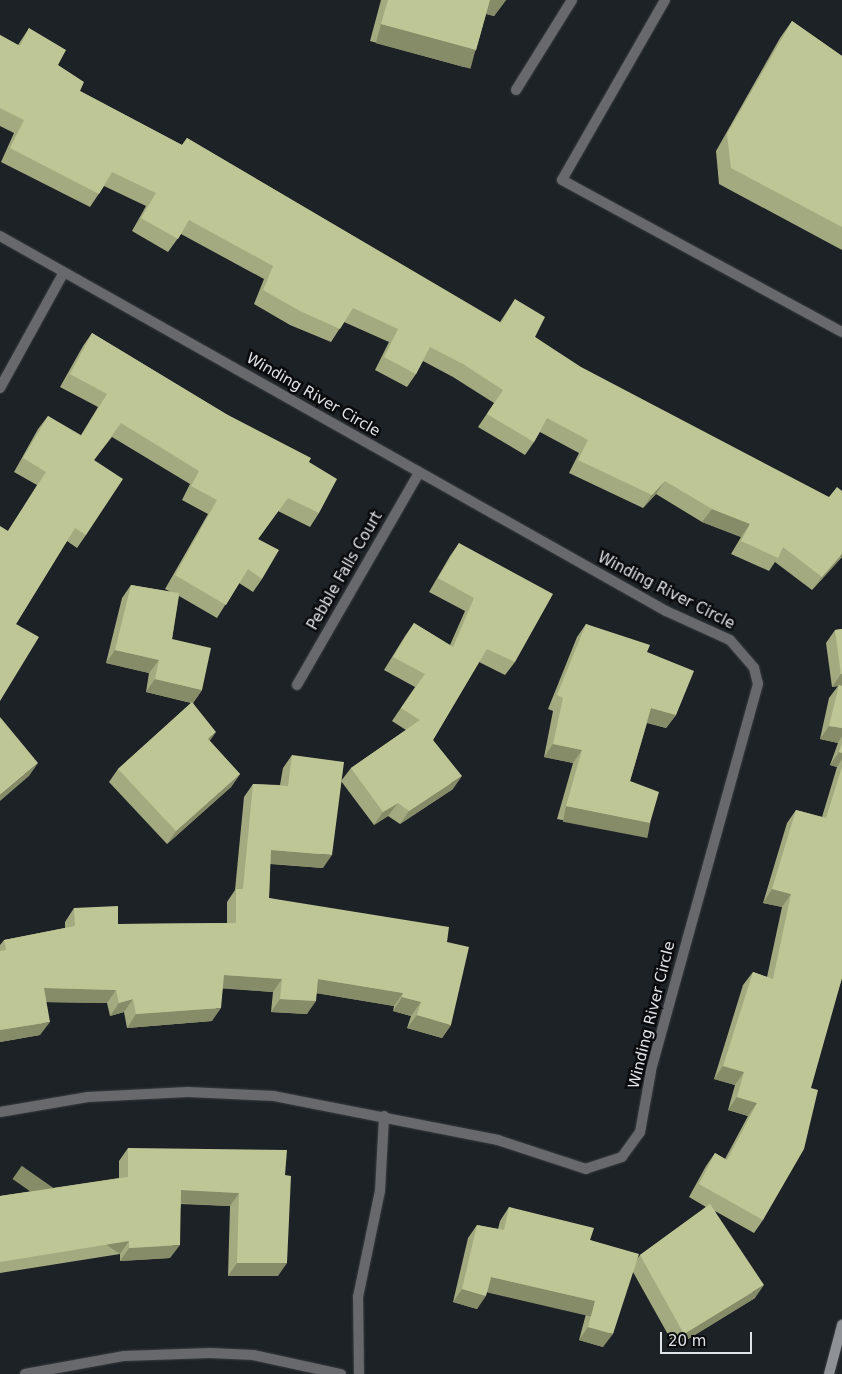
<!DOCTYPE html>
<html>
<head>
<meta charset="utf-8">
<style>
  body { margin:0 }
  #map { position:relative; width:842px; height:1374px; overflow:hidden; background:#1d2226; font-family:"DejaVu Sans",sans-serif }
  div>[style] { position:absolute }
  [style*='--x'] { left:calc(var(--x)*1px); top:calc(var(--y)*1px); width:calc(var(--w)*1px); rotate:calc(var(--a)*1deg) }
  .roads { filter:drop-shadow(0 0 1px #383d41) drop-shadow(0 0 1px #383d41) }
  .service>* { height:10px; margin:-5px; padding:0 5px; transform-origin:5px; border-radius:5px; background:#67696c }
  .minor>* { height:10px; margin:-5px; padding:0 5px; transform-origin:5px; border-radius:5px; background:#67696c }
  .tertiary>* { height:10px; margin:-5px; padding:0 5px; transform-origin:5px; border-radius:5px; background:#67696c }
  .secondary>* { height:10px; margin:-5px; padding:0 5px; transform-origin:5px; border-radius:5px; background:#8e9296 }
  .wall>* { inset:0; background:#a4aa80 }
  .shaded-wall>* { inset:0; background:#868b68; transform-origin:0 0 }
  .building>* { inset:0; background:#bfc695 }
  span { translate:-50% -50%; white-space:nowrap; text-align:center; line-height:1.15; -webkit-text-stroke:5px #090b0d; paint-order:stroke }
  .street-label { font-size:15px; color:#e0e4e7 }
  .scale { position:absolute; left:660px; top:1332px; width:92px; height:22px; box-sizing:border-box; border:2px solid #e0e4e7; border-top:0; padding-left:6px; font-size:15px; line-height:18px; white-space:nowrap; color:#e0e4e7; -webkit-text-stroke:4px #090b0d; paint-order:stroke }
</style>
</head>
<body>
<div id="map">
  <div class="roads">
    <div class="service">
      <div style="--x:665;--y:0;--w:207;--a:119.8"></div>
      <div style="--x:562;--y:180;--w:319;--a:28.5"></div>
      <div style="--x:516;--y:90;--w:106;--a:-58.1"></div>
    </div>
    <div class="minor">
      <div style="--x:0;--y:236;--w:764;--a:29.38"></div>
      <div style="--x:666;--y:611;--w:70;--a:24.4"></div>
      <div style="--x:730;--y:640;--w:37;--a:49"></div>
      <div style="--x:754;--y:668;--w:16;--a:76"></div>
      <div style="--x:758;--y:684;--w:402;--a:105.5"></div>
      <div style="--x:651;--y:1071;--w:62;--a:100.2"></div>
      <div style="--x:640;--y:1132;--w:31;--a:126"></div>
      <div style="--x:622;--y:1157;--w:38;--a:162"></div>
      <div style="--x:586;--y:1169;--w:93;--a:-161.8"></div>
      <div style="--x:498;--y:1140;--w:228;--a:-168.9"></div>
      <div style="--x:274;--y:1096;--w:86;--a:-177.3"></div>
      <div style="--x:188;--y:1092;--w:100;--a:177.1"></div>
      <div style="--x:88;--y:1097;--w:89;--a:170.3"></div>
      <div style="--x:0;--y:388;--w:132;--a:-61.1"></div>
      <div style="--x:297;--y:685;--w:245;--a:-60.1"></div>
      <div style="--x:359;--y:1374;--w:77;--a:-90.7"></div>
      <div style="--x:358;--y:1297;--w:108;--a:-78.3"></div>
      <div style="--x:380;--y:1191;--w:75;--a:-86.9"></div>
    </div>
    <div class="tertiary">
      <div style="--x:25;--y:1374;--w:101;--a:-10.3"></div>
      <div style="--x:124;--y:1356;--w:86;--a:-2"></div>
      <div style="--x:210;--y:1353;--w:43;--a:2.7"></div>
      <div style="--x:253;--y:1355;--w:90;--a:12.2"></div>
    </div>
    <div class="secondary">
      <div style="--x:829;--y:1374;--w:51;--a:-75.1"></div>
    </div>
  </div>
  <div class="wall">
    <div style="clip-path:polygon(381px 0,506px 0,494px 16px,486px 14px,476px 50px,464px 67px,370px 41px)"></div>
    <div style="clip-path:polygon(792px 21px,842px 56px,842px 250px,719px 184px,716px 151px,780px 38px)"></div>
    <div style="clip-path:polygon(29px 28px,58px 65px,80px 91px,182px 145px,187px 138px,500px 322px,515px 299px,535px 337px,842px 557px,812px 590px,775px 562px,769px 571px,731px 554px,741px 537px,702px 522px,656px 494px,643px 508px,569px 473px,579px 453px,540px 432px,534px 442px,525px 455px,478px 427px,494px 403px,453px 377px,423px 361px,416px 374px,407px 387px,375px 370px,389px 342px,344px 322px,331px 342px,290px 325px,254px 304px,264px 279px,181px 234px,168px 252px,132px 231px,146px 206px,104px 186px,90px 207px,1px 162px,14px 133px,0 126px,0 35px,18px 45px)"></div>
    <div style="clip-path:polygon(92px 333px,226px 414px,309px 462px,319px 513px,310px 527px,278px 511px,258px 539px,262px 579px,253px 592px,239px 583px,217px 618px,179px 596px,172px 639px,202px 690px,193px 703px,210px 741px,240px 774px,231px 787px,167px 844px,109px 782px,118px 769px,191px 703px,146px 692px,149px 673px,106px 663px,122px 598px,131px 585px,171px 592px,165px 589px,208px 514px,182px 500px,190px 484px,112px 437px,94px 460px,86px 535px,77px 548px,67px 541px,16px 624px,8px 531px,37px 485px,14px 472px,38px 429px,48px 416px,81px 435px,98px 407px,60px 387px,83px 346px)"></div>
    <div style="clip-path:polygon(459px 543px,515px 662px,505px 675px,479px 662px,433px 740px,453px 789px,400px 824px,388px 816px,374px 825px,341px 781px,351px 768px,406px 730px,392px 721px,415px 687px,384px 670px,405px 636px,414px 623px,450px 645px,465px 611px,429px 592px,450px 556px)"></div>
    <div style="clip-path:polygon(586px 624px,647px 652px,676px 715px,666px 728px,647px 723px,630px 781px,641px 836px,557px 819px,573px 763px,544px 757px,553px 711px,548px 709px,577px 637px)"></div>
    <div style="clip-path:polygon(842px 629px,842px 978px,763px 1220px,754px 1233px,715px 1211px,755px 1298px,675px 1347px,633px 1272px,603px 1347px,579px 1340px,586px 1314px,487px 1292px,477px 1309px,453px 1302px,468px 1238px,477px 1225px,498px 1229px,500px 1221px,509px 1207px,637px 1259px,640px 1255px,706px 1207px,689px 1197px,706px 1166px,715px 1153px,725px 1159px,748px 1116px,728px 1110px,735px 1085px,714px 1079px,743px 985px,753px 972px,767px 977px,782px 907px,763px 903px,787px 823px,796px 810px,822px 817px,837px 767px,830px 765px,838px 743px,820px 739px,829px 698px,838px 686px,832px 687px,826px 643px,835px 630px)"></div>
    <div style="clip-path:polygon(292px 755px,323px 868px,270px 864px,269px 898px,447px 942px,451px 1025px,442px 1038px,407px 1028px,411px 1016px,393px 1011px,394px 1006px,317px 993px,307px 1014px,271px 1012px,273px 992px,223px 988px,212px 1021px,127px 1028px,124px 1012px,110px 1016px,107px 1003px,46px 1002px,40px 1035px,0 1042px,0 945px,4px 940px,65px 928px,65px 922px,74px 908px,118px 924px,227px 923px,227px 902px,235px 890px,244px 797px,253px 784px,280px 785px,283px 768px)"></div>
    <div style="clip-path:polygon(128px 1148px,285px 1175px,278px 1276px,228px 1276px,230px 1206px,181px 1204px,170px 1258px,120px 1261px,120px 1254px,0 1273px,0 1196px,119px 1178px,119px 1161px)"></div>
  </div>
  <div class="shaded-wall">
    <div style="clip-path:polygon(488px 0,506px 0,494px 16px,480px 12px)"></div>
    <div style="left:381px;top:24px;width:98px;height:20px;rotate:15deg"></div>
    <div style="clip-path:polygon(665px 481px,656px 494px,643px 508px,652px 495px)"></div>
    <div style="clip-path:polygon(712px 509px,750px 524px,741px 537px,702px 522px)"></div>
    <div style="clip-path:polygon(842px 554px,842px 557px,812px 590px,822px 577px)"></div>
    <div style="clip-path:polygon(115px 650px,159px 660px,149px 673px,106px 663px)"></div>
    <div style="clip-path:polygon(841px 674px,842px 674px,842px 686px,839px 685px,838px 686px,832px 687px)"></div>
    <div style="clip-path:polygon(155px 679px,202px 690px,193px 703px,146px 692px)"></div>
    <div style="clip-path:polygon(651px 708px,676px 715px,666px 728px,642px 721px)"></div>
    <div style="clip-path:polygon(829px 726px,842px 728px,842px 736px,838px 743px,820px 739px)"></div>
    <div style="clip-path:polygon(216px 732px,207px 745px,208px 739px)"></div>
    <div style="clip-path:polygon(553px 744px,582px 750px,573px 763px,544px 757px)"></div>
    <div style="clip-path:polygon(839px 752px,842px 753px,842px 759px,837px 767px,830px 765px)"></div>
    <div style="clip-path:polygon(38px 763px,29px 776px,0 801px,0 795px)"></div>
    <div style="clip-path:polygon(240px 774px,231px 787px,167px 844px,176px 831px)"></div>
    <div style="clip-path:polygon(462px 776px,453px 789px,400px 824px,409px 811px)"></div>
    <div style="clip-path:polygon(398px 803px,388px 816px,374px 825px,383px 812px)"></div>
    <div style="left:566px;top:806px;width:86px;height:16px;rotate:11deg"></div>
    <div style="clip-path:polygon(271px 850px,332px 855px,323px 868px,262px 863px)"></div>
    <div style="clip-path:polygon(772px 889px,791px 894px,782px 907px,763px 903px)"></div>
    <div style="clip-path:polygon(224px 975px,282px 979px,273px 992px,215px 988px)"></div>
    <div style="clip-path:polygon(318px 979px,403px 993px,394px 1006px,309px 992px)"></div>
    <div style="clip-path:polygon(44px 988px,116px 990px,107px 1003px,35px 1002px)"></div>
    <div style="clip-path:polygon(402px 997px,421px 1002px,411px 1016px,393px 1011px)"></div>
    <div style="clip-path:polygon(133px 999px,124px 1012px,110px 1016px,119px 1003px)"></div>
    <div style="clip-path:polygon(280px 999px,316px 1001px,307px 1014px,271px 1012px)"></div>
    <div style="clip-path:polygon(221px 1008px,212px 1021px,127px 1028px,136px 1014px)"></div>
    <div style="clip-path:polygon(417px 1015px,451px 1025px,442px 1038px,407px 1028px)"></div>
    <div style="clip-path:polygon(50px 1022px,40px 1035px,0 1042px,0 1030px)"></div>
    <div style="clip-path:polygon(723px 1066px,744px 1072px,735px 1085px,714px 1079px)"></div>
    <div style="clip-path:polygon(737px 1097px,757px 1103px,748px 1116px,728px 1110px)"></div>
    <div style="clip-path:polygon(181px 1190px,239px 1193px,230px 1206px,172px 1203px)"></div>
    <div style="left:129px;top:1241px;width:16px;height:131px;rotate:125deg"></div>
    <div style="clip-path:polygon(180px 1245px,170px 1258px,120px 1261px,129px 1248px)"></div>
    <div style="clip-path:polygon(237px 1263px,287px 1263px,278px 1276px,228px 1276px)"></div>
    <div style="left:491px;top:1277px;width:107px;height:16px;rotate:13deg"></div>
    <div style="clip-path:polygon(764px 1285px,755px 1298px,675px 1347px,684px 1334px)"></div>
    <div style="clip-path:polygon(462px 1289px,486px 1296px,477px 1309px,453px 1302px)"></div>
    <div style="clip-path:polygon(588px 1327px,613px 1334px,603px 1347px,579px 1340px)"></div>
  </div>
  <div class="building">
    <div style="clip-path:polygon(388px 0,490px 0,476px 50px,381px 24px)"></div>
    <div style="clip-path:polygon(792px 21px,842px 56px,842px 227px,731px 168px,727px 134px)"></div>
    <div style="clip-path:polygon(29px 28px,66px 50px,58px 65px,84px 82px,80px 91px,182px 145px,187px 138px,501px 323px,515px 299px,545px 317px,535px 337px,581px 367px,829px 497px,837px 487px,842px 491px,842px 554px,822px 577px,783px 547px,778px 558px,741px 541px,750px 524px,712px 509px,665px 481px,652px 495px,578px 460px,588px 440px,547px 418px,534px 442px,487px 414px,503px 390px,463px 364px,430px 347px,416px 374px,384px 357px,398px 329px,353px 308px,340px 329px,300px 311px,263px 290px,273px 266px,189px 220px,178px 239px,141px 218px,156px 193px,112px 172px,99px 194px,10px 148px,24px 120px,0 108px,0 35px,20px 46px)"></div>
    <div style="clip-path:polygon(92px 333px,226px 414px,311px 458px,309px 462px,337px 479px,319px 513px,288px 498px,258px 539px,279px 550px,262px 579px,248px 569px,226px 605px,175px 575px,217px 500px,191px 486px,199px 471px,121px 423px,94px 460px,123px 479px,86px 535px,75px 528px,16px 624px,39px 637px,0 701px,0 526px,8px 531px,46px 472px,23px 458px,48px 416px,81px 436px,107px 394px,70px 374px)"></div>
    <div style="clip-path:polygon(459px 543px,553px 594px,515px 662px,487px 649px,433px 740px,462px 776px,409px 811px,398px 803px,383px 812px,351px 768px,420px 720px,401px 708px,425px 674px,393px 657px,414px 623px,453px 647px,474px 598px,438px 578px)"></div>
    <div style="clip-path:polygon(131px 585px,179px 593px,172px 639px,211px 648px,202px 690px,155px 679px,159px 660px,115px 650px)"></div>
    <div style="clip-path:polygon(586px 624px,650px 645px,647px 652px,694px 671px,676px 715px,651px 708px,630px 781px,659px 792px,650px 823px,566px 806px,582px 750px,553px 744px,563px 698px,557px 695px)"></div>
    <div style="clip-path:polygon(842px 629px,842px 674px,841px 674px,835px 630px)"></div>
    <div style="clip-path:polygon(839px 685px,842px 686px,842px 728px,829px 726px)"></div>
    <div style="clip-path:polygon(192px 702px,216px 732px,208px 739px,240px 774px,176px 831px,118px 769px)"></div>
    <div style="clip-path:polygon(0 717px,38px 763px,0 795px)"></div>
    <div style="clip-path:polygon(842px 743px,842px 753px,839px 752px)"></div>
    <div style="clip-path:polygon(292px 755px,344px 762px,332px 855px,271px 850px,269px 898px,449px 927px,447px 942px,469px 947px,451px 1025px,417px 1015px,421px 1002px,402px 997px,403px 993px,318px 979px,316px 1001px,280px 999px,282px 979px,224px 975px,221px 1008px,136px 1014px,133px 999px,119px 1003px,116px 990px,44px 988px,50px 1022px,0 1030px,0 951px,6px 950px,4px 940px,75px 926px,74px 908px,118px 906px,118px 924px,236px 923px,236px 889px,243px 889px,253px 784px,288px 786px)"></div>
    <div style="clip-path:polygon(842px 767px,842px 978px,811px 1088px,818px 1090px,804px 1149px,763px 1220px,699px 1184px,715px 1153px,727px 1160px,757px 1103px,737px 1097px,744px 1072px,723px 1066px,753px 972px,773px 979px,791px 894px,772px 889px,796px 810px,826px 818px)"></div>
    <div style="clip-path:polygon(128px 1148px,287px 1150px,285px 1175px,291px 1176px,287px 1263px,237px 1263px,239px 1193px,181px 1190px,180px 1245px,129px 1248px,129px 1241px,0 1262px,0 1196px,128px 1177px)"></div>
    <div style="clip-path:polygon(710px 1204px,764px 1285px,684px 1334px,640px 1255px)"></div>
    <div style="clip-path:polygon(509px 1207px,594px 1228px,590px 1240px,639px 1254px,613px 1334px,588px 1327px,595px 1301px,491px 1277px,486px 1296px,462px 1289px,477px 1225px,504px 1230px)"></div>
  </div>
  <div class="street-label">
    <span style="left:313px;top:395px;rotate:30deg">Winding River Circle</span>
    <span style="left:345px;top:571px;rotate:-60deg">Pebble Falls Court</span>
    <span style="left:666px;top:591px;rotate:27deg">Winding River Circle</span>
    <span style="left:652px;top:1015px;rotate:-76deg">Winding River Circle</span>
  </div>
  <div class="scale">20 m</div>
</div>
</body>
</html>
